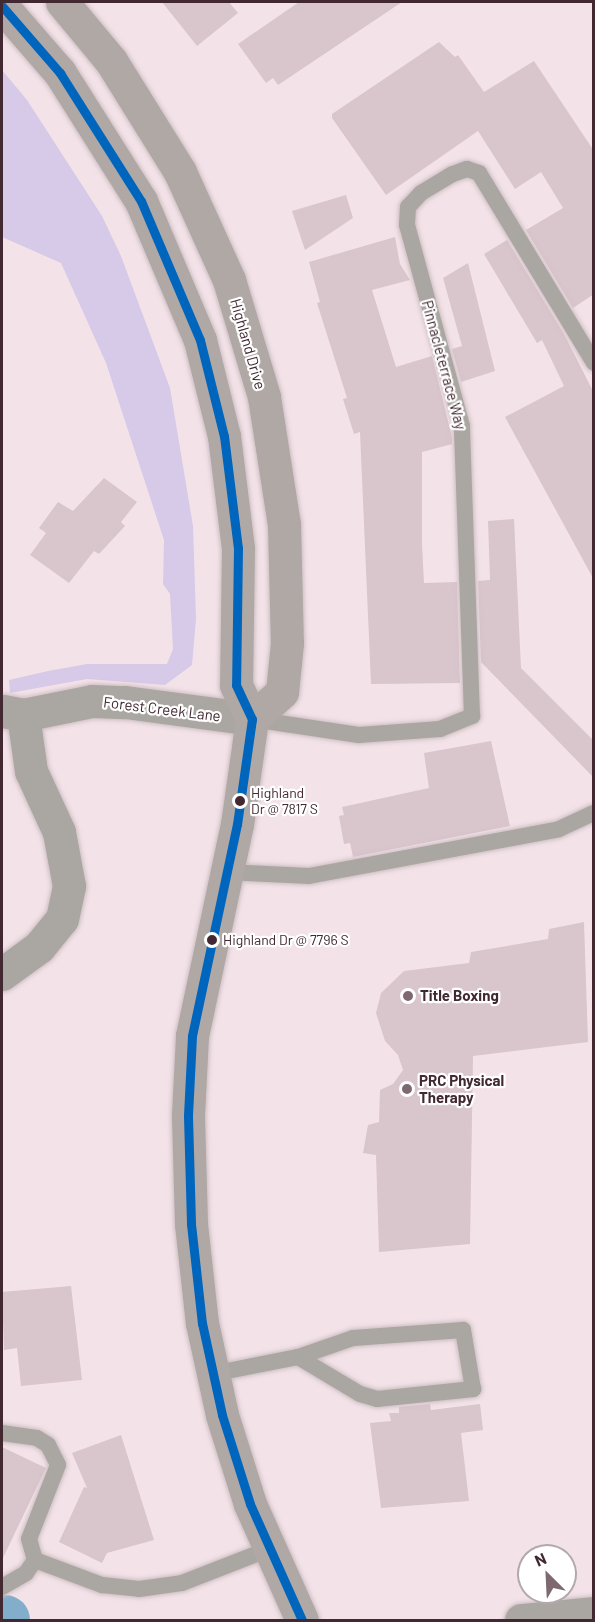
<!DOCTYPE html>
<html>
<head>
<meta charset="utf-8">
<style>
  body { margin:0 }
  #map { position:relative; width:595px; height:1622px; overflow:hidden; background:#f3e3e8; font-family:Barlow,sans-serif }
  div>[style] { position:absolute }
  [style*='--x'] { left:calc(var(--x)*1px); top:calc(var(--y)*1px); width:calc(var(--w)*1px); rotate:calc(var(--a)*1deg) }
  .green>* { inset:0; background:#d7c9e8 }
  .river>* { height:50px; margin:-25px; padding:0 25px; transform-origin:25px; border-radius:25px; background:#82aecc }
  .building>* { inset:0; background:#d9c5cc }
  .roads { filter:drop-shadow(0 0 2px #cebfc4) drop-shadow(0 0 2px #cebfc4) }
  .service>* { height:16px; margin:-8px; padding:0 8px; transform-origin:8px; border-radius:8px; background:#aaa7a2 }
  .minor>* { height:33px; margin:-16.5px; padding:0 16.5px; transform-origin:16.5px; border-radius:16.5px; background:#aaa7a2 }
  .primary>* { height:33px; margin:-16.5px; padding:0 16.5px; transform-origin:16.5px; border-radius:16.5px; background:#afa8a5 }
  .bus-1>* { height:9px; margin:-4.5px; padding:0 4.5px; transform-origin:4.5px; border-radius:4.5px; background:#0065bd }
  .dots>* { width:16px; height:16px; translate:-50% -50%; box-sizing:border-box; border:3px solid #fff; border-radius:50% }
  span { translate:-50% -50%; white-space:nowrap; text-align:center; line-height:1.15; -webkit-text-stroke:4.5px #fff; paint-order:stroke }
  .bus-label { font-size:14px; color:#412831 }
  .left { translate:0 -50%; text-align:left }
  .street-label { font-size:15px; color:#412831 }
  .poi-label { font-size:15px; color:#412831; font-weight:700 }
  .frame { position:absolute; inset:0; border:3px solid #412831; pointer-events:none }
  .north { position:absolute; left:517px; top:1544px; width:60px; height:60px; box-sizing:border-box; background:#fff; border:2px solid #b3a9ad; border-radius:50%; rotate:336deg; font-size:16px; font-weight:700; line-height:24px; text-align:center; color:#412831 }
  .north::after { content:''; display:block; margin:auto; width:21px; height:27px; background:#7f6971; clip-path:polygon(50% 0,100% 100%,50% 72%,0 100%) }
</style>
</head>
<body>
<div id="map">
  <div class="green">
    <div style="clip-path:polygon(2px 70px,27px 100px,102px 216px,121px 256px,170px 388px,193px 526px,196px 619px,192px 665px,165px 685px,87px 679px,10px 693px,9px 680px,48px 671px,87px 664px,167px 664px,173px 649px,170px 594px,163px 584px,164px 540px,106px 363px,61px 263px,2px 237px)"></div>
  </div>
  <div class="river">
    <div style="--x:2;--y:1620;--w:3;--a:0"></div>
  </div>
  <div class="building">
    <div style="clip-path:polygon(162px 2px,229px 2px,238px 13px,197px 46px)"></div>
    <div style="clip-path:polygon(299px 2px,402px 2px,278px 85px,273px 78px,266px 83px,238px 44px)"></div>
    <div style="clip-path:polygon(439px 42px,455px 57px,458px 55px,484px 92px,534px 61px,594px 151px,594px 294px,573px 308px,526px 230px,563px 208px,541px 172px,515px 189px,478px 131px,386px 195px,332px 118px,332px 114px)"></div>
    <div style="clip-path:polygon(346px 195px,353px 218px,305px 250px,292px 211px)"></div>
    <div style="clip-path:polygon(395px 237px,400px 264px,410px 280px,372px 290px,396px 367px,432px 356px,452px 437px,452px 444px,422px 452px,422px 545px,424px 583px,457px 582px,460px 683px,371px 684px,360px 432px,354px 434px,343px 399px,347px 398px,317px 303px,320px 302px,309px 262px)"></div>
    <div style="clip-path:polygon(507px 240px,564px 334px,594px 393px,594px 580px,505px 417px,564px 386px,542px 340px,537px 343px,484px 254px)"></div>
    <div style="clip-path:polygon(468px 263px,495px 371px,461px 382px,452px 349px,462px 346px,443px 278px)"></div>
    <div style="clip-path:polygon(104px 478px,137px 502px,121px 522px,125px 526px,99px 554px,94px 551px,69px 583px,30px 555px,46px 533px,39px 528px,58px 502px,73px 511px)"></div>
    <div style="clip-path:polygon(514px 519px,521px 668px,594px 741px,594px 778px,481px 662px,478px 581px,490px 580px,488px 521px)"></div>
    <div style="clip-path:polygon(491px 741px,510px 826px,353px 857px,350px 843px,344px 844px,339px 816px,344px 815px,342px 807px,429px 788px,424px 753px)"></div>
    <div style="clip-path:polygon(584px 922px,588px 1042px,473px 1056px,470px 1244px,379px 1252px,376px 1155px,363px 1153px,368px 1125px,379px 1122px,380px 1090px,393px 1084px,403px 1070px,398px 1055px,385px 1041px,376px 1013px,381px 993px,404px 971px,469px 963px,471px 952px,548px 939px,549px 929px)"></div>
    <div style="clip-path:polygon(71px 1286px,82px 1380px,21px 1386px,17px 1348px,4px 1350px,2px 1292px)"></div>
    <div style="clip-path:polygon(430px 1404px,431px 1410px,480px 1404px,483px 1430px,461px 1433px,469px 1501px,381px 1508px,370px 1423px,391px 1421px,389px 1413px,399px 1413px,399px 1407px)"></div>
    <div style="clip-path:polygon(121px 1435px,154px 1540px,107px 1553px,102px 1563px,59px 1542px,84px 1487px,87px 1488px,72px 1453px)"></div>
    <div style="clip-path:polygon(2px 1447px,46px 1468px,2px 1560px)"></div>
  </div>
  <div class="roads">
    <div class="service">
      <div style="--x:252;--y:719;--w:108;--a:8.5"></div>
      <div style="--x:359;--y:735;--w:81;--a:-4.2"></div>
      <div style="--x:440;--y:729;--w:35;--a:-22"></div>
      <div style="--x:472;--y:716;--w:290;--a:-92"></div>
      <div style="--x:462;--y:426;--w:208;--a:-105.3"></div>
      <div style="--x:407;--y:225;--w:18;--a:-87"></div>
      <div style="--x:408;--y:207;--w:19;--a:-47"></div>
      <div style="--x:421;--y:193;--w:37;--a:-31"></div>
      <div style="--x:453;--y:174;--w:15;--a:-20"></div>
      <div style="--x:467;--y:169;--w:13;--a:18"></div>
      <div style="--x:479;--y:173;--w:222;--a:58.8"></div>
      <div style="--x:226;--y:872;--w:83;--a:2.8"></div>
      <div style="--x:309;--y:876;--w:254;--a:-10.6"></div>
      <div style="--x:559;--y:829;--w:38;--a:-25"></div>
      <div style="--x:212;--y:1374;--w:88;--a:-11.2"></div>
      <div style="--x:298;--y:1357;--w:72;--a:30.8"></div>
      <div style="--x:360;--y:1394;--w:18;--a:16"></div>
      <div style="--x:377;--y:1399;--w:97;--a:-5.9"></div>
      <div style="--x:473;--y:1389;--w:60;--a:-99.6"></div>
      <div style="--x:463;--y:1330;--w:110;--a:175.8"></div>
      <div style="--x:353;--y:1338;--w:58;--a:160.9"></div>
      <div style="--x:2;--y:1433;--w:35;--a:8"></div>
      <div style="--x:37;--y:1438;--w:13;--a:32"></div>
      <div style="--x:48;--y:1445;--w:22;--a:63"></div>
      <div style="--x:58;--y:1465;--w:79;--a:111.4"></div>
      <div style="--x:29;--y:1539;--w:22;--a:74"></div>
      <div style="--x:35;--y:1560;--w:72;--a:20.5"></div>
      <div style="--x:102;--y:1585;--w:37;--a:6"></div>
      <div style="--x:139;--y:1589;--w:43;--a:-7.9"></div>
      <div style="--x:182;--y:1583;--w:93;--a:-21.3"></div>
      <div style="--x:2;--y:1587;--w:28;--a:-30"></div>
      <div style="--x:26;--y:1573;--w:16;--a:-55"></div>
    </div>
    <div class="minor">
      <div style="--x:3;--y:711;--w:20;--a:11"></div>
      <div style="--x:23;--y:715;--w:70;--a:-11.5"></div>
      <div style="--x:92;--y:701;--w:33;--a:2"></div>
      <div style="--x:125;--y:702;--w:128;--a:7.6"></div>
      <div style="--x:2;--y:974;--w:46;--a:-36.1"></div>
      <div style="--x:39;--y:947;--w:36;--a:-51"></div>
      <div style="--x:62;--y:919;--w:34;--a:-78"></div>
      <div style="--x:69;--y:886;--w:55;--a:-100.5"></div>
      <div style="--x:59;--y:832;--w:67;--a:-114.7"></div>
      <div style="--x:31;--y:771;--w:57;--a:-98.1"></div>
      <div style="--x:521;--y:1620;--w:73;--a:-5.5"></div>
    </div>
    <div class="primary">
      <div style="--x:62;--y:2;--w:77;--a:50.3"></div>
      <div style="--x:111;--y:61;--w:131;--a:58.1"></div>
      <div style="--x:180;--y:172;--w:119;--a:65.6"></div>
      <div style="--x:229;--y:280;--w:122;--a:73.3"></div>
      <div style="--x:264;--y:397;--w:129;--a:81.1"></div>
      <div style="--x:284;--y:524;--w:119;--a:88.6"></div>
      <div style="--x:287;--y:643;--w:49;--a:95.8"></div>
      <div style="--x:282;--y:692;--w:40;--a:138"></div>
      <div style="--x:2;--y:6;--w:89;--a:49.1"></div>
      <div style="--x:60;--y:73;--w:151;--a:57.7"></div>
      <div style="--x:141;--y:201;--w:151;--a:67"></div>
      <div style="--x:200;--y:340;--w:99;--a:76"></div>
      <div style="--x:224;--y:436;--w:113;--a:82.9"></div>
      <div style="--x:238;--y:548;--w:137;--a:90.8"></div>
      <div style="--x:236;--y:685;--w:38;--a:65"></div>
      <div style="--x:252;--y:719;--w:106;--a:98.1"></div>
      <div style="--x:237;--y:824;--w:217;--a:102"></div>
      <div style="--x:192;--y:1036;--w:80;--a:92.9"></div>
      <div style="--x:188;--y:1116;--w:108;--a:88.4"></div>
      <div style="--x:191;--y:1224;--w:100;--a:83.7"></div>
      <div style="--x:202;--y:1323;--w:94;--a:77.7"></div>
      <div style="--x:222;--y:1415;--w:93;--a:72.5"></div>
      <div style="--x:250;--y:1504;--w:127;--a:65.9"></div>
    </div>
  </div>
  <div class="bus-1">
    <div style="--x:2;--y:6;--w:89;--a:49.1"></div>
    <div style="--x:60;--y:73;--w:151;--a:57.7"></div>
    <div style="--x:141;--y:201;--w:151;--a:67"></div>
    <div style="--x:200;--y:340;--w:99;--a:76"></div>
    <div style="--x:224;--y:436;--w:113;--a:82.9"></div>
    <div style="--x:238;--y:548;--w:137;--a:90.8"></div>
    <div style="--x:236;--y:685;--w:38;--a:65"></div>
    <div style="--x:252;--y:719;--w:106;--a:98.1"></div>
    <div style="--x:237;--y:824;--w:217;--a:102"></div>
    <div style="--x:192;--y:1036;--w:80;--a:92.9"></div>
    <div style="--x:188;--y:1116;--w:108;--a:88.4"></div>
    <div style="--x:191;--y:1224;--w:100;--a:83.7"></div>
    <div style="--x:202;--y:1323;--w:94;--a:77.7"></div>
    <div style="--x:222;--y:1415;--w:93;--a:72.5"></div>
    <div style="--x:250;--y:1504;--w:127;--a:65.9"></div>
  </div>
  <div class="dots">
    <div style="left:240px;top:801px;background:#412831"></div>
    <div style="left:212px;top:940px;background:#412831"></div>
    <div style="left:408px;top:996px;background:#7f6971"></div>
    <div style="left:407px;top:1089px;background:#7f6971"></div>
  </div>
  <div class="bus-label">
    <span class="left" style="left:251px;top:801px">Highland<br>Dr @ 7817 S</span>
    <span class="left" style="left:223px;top:940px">Highland Dr @ 7796 S</span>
  </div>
  <div class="street-label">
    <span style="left:248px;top:344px;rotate:74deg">Highland Drive</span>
    <span style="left:444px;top:365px;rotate:75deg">Pinnacleterrace Way</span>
    <span style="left:162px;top:709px;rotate:7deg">Forest Creek Lane</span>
  </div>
  <div class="poi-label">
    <span class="left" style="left:420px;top:996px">Title Boxing</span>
    <span class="left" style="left:419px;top:1089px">PRC Physical<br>Therapy</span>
  </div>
  <div class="frame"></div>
  <div class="north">N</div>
</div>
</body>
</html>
